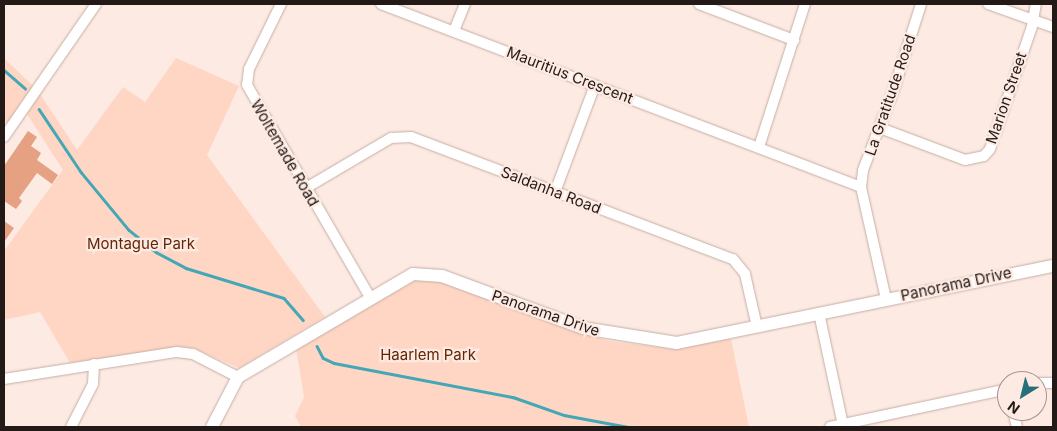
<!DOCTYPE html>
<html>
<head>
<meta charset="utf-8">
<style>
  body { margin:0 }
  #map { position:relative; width:1057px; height:431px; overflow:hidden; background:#fdeae2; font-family:Inter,sans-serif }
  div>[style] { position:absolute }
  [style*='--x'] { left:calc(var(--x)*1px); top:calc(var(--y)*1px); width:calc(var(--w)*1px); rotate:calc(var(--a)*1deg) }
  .green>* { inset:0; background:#ffd5c4 }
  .stream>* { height:2.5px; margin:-1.25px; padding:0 1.25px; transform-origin:1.25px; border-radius:1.25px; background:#43a7b6 }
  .building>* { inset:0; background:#e6a082 }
  .roads { filter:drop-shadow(0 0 1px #c4aea5) drop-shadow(0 0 1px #c4aea5) }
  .minor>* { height:10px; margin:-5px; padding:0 5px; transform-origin:5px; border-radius:5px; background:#fff }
  .tertiary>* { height:12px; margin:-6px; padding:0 6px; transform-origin:6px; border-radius:6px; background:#fff }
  span { translate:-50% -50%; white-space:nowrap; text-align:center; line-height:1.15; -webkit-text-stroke:4.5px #fdeae2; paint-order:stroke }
  .street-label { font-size:15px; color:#231a17 }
  .park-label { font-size:15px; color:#632504 }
  .frame { position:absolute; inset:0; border:5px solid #231a17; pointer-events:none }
  .north { position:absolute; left:997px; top:371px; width:50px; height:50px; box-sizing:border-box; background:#fdeae2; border:1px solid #a69791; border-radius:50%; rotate:216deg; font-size:14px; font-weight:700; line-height:20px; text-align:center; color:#231a17 }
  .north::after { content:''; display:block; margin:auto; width:18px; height:22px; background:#276f7a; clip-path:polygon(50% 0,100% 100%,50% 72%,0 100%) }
</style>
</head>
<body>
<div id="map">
  <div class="green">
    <div style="clip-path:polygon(4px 58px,34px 87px,8px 123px,4px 120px)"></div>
    <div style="clip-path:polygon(176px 58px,239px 86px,207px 155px,325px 317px,239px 368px,195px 349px,181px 347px,70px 363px,40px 312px,4px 320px,4px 251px,63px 170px,27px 114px,40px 94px,77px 150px,123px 87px,145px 102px)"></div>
    <div style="clip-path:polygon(416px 280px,438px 281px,573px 331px,609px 341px,674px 349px,731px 339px,749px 427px,301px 427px,295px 416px,304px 397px,296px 348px)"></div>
  </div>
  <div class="stream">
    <div style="--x:4;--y:70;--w:28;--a:41"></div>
    <div style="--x:39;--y:109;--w:76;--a:56.3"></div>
    <div style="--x:81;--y:172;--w:75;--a:50.4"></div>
    <div style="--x:129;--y:230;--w:35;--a:39"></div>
    <div style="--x:156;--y:252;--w:34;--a:28"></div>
    <div style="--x:186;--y:268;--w:102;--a:17"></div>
    <div style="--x:284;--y:298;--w:29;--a:49"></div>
    <div style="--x:317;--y:346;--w:13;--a:63"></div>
    <div style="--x:323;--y:358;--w:12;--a:24"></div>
    <div style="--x:334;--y:363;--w:182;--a:10.8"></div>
    <div style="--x:513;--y:397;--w:54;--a:19.4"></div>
    <div style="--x:564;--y:415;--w:65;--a:10.6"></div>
  </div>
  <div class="building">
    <div style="clip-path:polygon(28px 131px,37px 137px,31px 146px,41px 153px,37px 160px,58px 175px,52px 184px,37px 173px,19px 198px,22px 201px,16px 209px,4px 201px,4px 166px)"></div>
    <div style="clip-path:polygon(4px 221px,14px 228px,4px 242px)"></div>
  </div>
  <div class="roads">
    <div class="minor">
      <div style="--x:281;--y:4;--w:72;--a:116.2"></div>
      <div style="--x:249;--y:69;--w:16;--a:97"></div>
      <div style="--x:247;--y:85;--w:245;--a:59.9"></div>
      <div style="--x:381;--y:4;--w:514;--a:20.87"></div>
      <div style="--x:699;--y:4;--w:102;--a:20.8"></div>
      <div style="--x:988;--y:4;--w:69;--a:19.5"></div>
      <div style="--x:454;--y:31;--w:29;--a:-68"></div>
      <div style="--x:880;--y:128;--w:91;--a:20.6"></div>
      <div style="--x:965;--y:160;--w:19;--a:-12"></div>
      <div style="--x:984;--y:156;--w:9;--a:-49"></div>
      <div style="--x:990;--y:149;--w:130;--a:-71.1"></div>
      <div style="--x:1032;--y:26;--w:22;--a:-80"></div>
      <div style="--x:4;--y:137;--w:162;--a:-55.3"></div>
      <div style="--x:759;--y:147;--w:150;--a:-72.2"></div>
      <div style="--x:306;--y:188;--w:99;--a:-30.5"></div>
      <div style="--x:391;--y:138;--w:20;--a:-3"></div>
      <div style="--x:411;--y:137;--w:344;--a:20.8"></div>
      <div style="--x:733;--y:259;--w:19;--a:51"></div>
      <div style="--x:745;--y:274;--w:54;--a:77.2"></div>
      <div style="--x:555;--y:192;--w:114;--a:-69.5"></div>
      <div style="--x:886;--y:299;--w:115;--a:-102.6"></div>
      <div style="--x:861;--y:187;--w:17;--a:-83"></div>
      <div style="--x:863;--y:170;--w:84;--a:-69"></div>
      <div style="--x:893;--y:92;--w:92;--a:-72.3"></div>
      <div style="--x:819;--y:313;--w:115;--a:77.9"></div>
      <div style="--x:4;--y:379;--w:175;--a:-8.9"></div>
      <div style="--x:177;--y:352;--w:16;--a:7"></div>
      <div style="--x:193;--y:354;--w:51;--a:27.1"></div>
      <div style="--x:1037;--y:383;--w:16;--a:0"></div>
      <div style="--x:1013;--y:411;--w:16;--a:76"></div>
      <div style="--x:71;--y:427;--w:48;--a:-62.9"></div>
      <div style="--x:93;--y:384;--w:20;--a:-87"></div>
      <div style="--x:830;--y:427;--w:181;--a:-12.1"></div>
    </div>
    <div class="tertiary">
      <div style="--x:212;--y:427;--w:56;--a:-62.5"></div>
      <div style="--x:238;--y:377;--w:203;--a:-30.5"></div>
      <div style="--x:413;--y:274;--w:29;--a:4"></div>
      <div style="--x:442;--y:276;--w:150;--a:20.2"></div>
      <div style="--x:583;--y:328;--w:95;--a:9.1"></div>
      <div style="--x:677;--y:343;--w:384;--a:-11.6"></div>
    </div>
  </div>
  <div class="street-label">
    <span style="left:570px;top:75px;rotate:21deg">Mauritius Crescent</span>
    <span style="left:890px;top:95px;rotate:-71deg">La Gratitude Road</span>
    <span style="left:1006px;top:98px;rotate:-71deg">Marion Street</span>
    <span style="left:285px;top:153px;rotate:60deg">Woltemade Road</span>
    <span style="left:551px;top:190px;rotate:21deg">Saldanha Road</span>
    <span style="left:956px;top:284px;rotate:-12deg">Panorama Drive</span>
    <span style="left:546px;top:313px;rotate:19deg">Panorama Drive</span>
  </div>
  <div class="park-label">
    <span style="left:141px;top:244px">Montague Park</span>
    <span style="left:428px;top:355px">Haarlem Park</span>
  </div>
  <div class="frame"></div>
  <div class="north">N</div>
</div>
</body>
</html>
